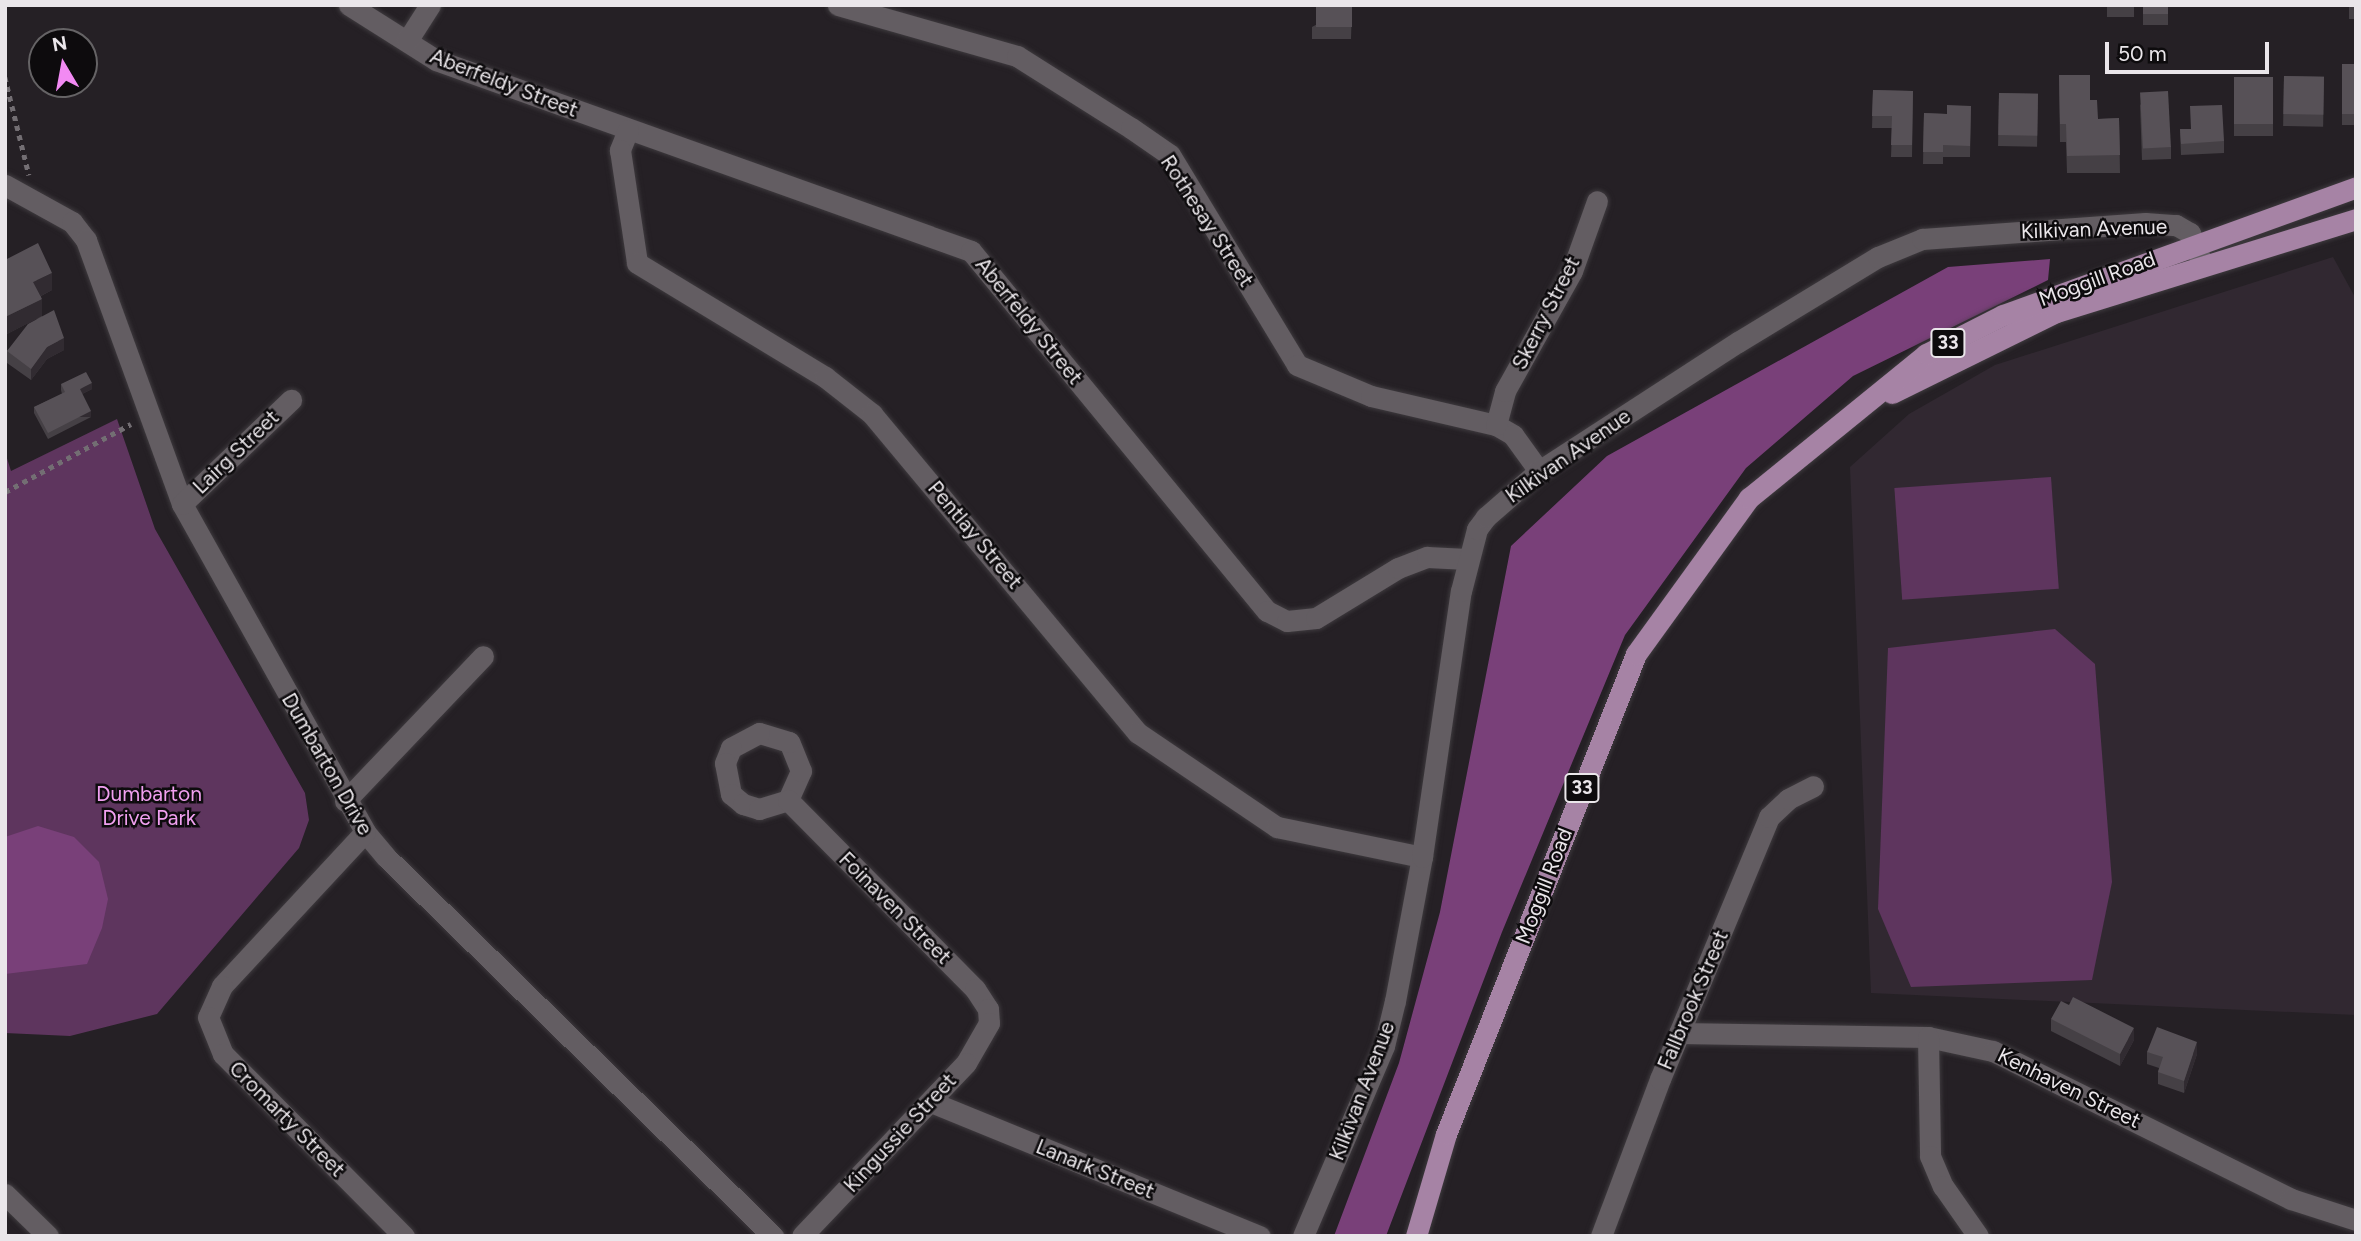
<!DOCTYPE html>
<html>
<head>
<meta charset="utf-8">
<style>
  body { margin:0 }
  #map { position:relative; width:2361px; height:1241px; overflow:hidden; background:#252025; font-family:Figtree,sans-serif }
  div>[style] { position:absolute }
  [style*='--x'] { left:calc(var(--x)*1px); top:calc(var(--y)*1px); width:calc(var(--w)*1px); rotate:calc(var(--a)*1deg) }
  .built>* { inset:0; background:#312831 }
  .green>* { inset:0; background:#5e355e; transform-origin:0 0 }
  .forest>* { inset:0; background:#794079 }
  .path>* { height:4.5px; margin-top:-2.25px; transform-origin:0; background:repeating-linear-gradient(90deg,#736e73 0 5px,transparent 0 10px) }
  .roads { filter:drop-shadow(0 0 2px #3e3a3e) drop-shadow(0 0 2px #3e3a3e) }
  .minor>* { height:21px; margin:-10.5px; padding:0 10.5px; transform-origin:10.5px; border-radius:10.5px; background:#635d62 }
  .major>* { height:21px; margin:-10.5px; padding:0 10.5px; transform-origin:10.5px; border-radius:10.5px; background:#a683a5 }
  .wall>* { inset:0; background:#454045; transform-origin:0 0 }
  .shaded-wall>* { inset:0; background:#312b31; transform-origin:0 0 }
  .building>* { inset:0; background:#575157; transform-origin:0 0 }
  span { translate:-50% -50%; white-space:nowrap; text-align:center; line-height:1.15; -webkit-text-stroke:5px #0d0b0d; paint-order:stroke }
  .shield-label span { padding:2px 5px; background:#0d0b0d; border:2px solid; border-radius:5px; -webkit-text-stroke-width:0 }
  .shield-label { font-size:19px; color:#eae6ea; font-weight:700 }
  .street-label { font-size:21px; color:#eae6ea }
  .park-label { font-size:21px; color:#f1a0f0 }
  .frame { position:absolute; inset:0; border:7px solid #eae6ea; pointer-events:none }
  .north { position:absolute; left:28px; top:28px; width:70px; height:70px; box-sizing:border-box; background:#0d0b0d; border:2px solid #656365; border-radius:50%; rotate:350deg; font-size:19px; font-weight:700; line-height:28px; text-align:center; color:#eae6ea }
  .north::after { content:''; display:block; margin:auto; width:24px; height:32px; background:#f28af3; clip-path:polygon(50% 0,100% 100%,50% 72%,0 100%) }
  .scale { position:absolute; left:2105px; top:42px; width:164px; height:32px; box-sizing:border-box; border:4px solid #eae6ea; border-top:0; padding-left:9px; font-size:21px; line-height:24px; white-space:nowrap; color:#eae6ea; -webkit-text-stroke:5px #0d0b0d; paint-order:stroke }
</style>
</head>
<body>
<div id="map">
  <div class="built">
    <div style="clip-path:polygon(2333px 257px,2356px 299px,2356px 1015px,1871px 993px,1850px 467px,1909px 414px,1995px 365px)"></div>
  </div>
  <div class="green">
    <div style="clip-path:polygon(117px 419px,155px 529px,305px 793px,309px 820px,299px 848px,157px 1014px,70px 1036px,5px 1033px,5px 452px,11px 471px)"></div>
    <div style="left:2051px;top:477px;width:112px;height:157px;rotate:86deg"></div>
    <div style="clip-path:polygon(2055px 629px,2095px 664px,2112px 882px,2092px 980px,1911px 987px,1878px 909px,1888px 648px)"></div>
  </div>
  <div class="forest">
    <div style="clip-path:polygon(2050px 259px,2048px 280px,1853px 376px,1746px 468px,1625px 635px,1502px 932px,1386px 1236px,1334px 1236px,1399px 1063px,1440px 912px,1511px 546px,1607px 456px,1948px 267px)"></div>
    <div style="clip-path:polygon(38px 826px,74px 837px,99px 862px,108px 899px,102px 928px,87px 964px,5px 974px,5px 837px)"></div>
  </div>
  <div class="path">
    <div style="--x:5;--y:77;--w:101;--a:76.2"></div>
    <div style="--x:5;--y:492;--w:143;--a:-28.4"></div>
  </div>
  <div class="roads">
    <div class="minor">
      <div style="--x:349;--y:5;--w:103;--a:32.3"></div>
      <div style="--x:436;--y:60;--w:568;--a:19.65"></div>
      <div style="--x:971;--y:251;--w:466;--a:50.6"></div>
      <div style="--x:1267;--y:611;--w:22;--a:27"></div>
      <div style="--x:1287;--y:621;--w:29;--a:-6"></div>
      <div style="--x:1316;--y:618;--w:96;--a:-31.4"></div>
      <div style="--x:1398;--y:568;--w:31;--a:-21"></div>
      <div style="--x:1427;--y:557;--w:40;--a:2.9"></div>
      <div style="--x:838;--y:5;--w:186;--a:15.9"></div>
      <div style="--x:1017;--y:56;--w:135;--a:32.3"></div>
      <div style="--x:1131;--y:128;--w:47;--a:34.7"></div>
      <div style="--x:1170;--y:155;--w:245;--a:58.8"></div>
      <div style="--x:1297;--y:365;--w:80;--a:22.7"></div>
      <div style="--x:1371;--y:396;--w:128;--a:13.1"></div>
      <div style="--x:1496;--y:425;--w:20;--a:30"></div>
      <div style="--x:1513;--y:435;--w:44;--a:54.2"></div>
      <div style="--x:407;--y:41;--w:43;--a:-57.4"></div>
      <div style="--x:628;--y:130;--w:22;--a:112"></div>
      <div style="--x:620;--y:150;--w:114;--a:81.4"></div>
      <div style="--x:637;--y:263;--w:220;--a:31.2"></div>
      <div style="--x:825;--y:377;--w:60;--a:38.2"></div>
      <div style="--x:872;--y:414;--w:415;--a:50.2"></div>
      <div style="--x:1138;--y:733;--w:168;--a:34.1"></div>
      <div style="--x:1277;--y:827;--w:148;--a:11.7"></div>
      <div style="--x:5;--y:185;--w:77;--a:28.9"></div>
      <div style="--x:72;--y:222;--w:23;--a:52"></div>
      <div style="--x:86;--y:240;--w:281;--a:70"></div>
      <div style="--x:182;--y:504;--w:376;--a:60.8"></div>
      <div style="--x:365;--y:832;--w:33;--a:50"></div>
      <div style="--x:386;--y:857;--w:542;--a:44.4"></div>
      <div style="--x:1496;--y:425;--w:35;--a:-75"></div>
      <div style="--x:1505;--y:391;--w:137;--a:-60.8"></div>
      <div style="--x:1572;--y:271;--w:74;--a:-70.3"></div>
      <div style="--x:182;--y:504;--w:151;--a:-43.7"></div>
      <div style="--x:788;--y:800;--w:32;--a:-66"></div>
      <div style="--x:801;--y:771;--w:31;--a:-112"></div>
      <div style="--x:789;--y:742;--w:31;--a:-163"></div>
      <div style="--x:759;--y:733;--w:32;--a:152"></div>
      <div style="--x:731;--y:748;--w:16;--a:112"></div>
      <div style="--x:725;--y:763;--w:32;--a:79"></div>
      <div style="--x:731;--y:794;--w:16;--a:40"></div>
      <div style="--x:743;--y:804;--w:17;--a:17"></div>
      <div style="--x:759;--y:809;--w:30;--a:-17"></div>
      <div style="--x:788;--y:800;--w:266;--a:45.3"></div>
      <div style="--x:975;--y:989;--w:24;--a:57"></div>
      <div style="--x:988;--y:1009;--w:14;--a:86"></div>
      <div style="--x:989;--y:1023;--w:46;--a:119.9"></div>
      <div style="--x:966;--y:1063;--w:238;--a:133.5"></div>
      <div style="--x:345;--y:801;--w:200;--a:-46.4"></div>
      <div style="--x:365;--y:832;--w:210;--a:132.9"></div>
      <div style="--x:222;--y:986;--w:34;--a:114"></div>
      <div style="--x:208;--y:1017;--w:40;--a:68"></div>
      <div style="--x:223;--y:1054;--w:257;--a:45.2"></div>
      <div style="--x:1679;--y:1033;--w:249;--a:0.9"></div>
      <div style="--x:1928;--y:1037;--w:66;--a:12.2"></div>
      <div style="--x:1993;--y:1051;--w:333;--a:26.4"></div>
      <div style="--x:2291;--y:1199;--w:68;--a:17.9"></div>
      <div style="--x:1928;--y:1037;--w:119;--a:89"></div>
      <div style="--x:1930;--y:1156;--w:33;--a:67"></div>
      <div style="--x:1943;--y:1186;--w:61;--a:55"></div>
      <div style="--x:931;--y:1102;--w:355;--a:22.2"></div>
      <div style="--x:5;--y:1194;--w:60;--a:44.3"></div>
      <div style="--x:1303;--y:1236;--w:207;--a:-66.9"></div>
      <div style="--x:1384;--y:1046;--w:46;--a:-76.3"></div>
      <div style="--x:1395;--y:1001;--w:147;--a:-79.4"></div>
      <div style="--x:1422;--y:857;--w:269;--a:-81.7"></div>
      <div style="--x:1461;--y:591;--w:64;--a:-75.5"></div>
      <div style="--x:1477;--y:529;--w:15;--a:-53"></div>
      <div style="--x:1486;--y:517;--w:70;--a:-41"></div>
      <div style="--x:1539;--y:471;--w:237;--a:-33"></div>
      <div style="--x:1738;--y:342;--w:164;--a:-31.3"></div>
      <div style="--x:1878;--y:257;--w:48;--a:-22.2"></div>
      <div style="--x:1922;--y:239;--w:224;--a:-4.1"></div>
      <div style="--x:2145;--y:223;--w:31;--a:4"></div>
      <div style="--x:2176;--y:225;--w:16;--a:30"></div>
      <div style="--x:2190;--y:233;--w:31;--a:68"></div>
      <div style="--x:1601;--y:1236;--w:168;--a:-69.4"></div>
      <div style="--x:1660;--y:1079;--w:284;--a:-67.4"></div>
      <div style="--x:1769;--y:817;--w:26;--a:-43"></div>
      <div style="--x:1788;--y:799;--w:28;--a:-27"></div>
    </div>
    <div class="major">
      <div style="--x:1892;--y:393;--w:183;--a:-26.3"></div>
      <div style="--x:2056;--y:312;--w:314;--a:-17.2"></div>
      <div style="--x:1416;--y:1236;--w:106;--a:-73.6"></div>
      <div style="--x:1446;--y:1134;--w:516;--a:-68.4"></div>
      <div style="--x:1636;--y:654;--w:193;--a:-54.1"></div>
      <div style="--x:1749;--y:498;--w:228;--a:-39.1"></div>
      <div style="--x:1926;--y:354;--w:86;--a:-26.9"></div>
      <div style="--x:2003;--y:315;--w:375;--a:-19.9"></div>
    </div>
  </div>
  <div class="wall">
    <div style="clip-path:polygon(1352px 5px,1351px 39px,1312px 39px,1312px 27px)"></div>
    <div style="left:2107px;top:5px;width:27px;height:12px"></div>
    <div style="left:2143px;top:5px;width:25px;height:20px"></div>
    <div style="left:2349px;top:5px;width:7px;height:14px"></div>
    <div style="left:2342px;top:64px;width:14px;height:61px"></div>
    <div style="clip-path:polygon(2059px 75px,2090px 100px,2098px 119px,2119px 118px,2120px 173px,2067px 173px,2066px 142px,2060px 142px)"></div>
    <div style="left:2284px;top:76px;width:40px;height:50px;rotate:1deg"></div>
    <div style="left:2234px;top:77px;width:39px;height:59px"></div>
    <div style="clip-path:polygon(1873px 90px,1913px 91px,1912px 157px,1891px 157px,1892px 128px,1872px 128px)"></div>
    <div style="left:1999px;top:93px;width:39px;height:53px;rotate:1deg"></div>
    <div style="clip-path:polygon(2140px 104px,2171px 147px,2171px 159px,2142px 160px)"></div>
    <div style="clip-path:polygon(1971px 106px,1970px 157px,1943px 157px,1943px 164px,1923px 164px,1924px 113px,1947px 114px)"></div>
    <div style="clip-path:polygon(2180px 129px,2224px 141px,2224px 153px,2181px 155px)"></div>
    <div style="clip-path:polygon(5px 260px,52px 290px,41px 296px,42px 316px,64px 350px,47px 359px,31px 380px,7px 363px,7px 351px,38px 318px,5px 335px)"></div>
    <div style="clip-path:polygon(61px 384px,92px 389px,82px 394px,91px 417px,48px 439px,34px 413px,34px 407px,62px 394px,61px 390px)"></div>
    <div style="clip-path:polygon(2051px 1019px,2134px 1040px,2120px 1066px,2051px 1031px)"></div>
    <div style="clip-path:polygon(2147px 1052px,2197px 1054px,2184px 1093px,2158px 1084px,2158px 1072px,2159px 1068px,2147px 1064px)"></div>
  </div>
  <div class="shaded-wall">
    <div style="clip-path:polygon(52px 273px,52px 290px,33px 300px,33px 282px)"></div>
    <div style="clip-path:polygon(42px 299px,42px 316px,5px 335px,5px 317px)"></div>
    <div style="clip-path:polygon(64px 338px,64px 350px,47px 359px,31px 380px,31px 369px,47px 347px)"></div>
    <div style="clip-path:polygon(92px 383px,92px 389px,80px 395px,80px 389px)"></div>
    <div style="left:91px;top:411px;width:6px;height:48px;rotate:90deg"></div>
    <div style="clip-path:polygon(2134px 1028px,2134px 1040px,2120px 1066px,2120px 1054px)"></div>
    <div style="clip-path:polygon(2197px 1042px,2197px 1054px,2184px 1093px,2184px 1081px)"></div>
  </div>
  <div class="building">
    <div style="left:1316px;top:5px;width:36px;height:22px"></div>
    <div style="left:2143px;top:5px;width:25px;height:9px"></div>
    <div style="left:2342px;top:64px;width:14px;height:50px"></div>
    <div style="clip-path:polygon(2059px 75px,2090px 75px,2090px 100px,2097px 100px,2098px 119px,2119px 118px,2120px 155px,2067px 156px,2066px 124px,2060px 124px)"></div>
    <div style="left:2284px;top:76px;width:40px;height:38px;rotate:1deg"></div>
    <div style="left:2234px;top:77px;width:39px;height:47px"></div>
    <div style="clip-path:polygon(1873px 90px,1913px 91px,1912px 145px,1891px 145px,1892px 116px,1872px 116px)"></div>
    <div style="left:2168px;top:91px;width:56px;height:28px;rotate:87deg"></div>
    <div style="left:1999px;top:93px;width:39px;height:42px;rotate:1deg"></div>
    <div style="clip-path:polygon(1947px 105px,1971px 106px,1970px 146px,1943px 145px,1943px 152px,1923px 152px,1924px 113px,1947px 114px)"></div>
    <div style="clip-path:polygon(2222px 105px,2224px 141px,2181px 144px,2180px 129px,2191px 129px,2190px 106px)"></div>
    <div style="clip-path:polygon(38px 243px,52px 273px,33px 282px,42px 299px,5px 317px,5px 260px)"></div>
    <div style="clip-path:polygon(54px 310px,64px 338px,47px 347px,31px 369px,7px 351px,28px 324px)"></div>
    <div style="clip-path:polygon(86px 372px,92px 383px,80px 389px,91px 411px,48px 433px,34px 407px,65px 392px,61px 384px)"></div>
    <div style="clip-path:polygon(2073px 997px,2134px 1028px,2120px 1054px,2051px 1019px,2061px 1001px,2069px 1005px)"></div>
    <div style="clip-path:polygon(2157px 1027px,2197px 1042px,2184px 1081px,2158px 1072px,2163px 1057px,2147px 1052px)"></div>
  </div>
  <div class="shield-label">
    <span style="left:1948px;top:343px">33</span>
    <span style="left:1582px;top:788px">33</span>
  </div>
  <div class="street-label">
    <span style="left:504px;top:83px;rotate:21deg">Aberfeldy Street</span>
    <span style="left:1207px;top:221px;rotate:57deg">Rothesay Street</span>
    <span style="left:2094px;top:229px;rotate:-2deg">Kilkivan Avenue</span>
    <span style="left:2097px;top:279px;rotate:-20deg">Moggill Road</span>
    <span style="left:1546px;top:313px;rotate:-63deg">Skerry Street</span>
    <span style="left:1029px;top:321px;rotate:51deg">Aberfeldy Street</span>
    <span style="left:236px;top:452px;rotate:-44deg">Lairg Street</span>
    <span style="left:1568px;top:456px;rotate:-35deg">Kilkivan Avenue</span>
    <span style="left:975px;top:535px;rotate:50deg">Pentlay Street</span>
    <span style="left:327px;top:764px;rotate:60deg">Dumbarton Drive</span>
    <span style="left:1544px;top:886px;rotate:-69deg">Moggill Road</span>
    <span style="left:895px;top:908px;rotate:45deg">Foinaven Street</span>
    <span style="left:1693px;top:1000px;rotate:-67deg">Fallbrook Street</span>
    <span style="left:2069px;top:1088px;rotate:26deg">Kenhaven Street</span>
    <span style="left:1362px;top:1091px;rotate:-69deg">Kilkivan Avenue</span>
    <span style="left:287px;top:1119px;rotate:45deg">Cromarty Street</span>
    <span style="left:900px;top:1133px;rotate:-47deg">Kingussie Street</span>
    <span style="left:1095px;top:1169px;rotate:22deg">Lanark Street</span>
  </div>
  <div class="park-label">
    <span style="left:149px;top:806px">Dumbarton<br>Drive Park</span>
  </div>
  <div class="frame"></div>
  <div class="north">N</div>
  <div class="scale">50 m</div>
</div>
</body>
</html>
